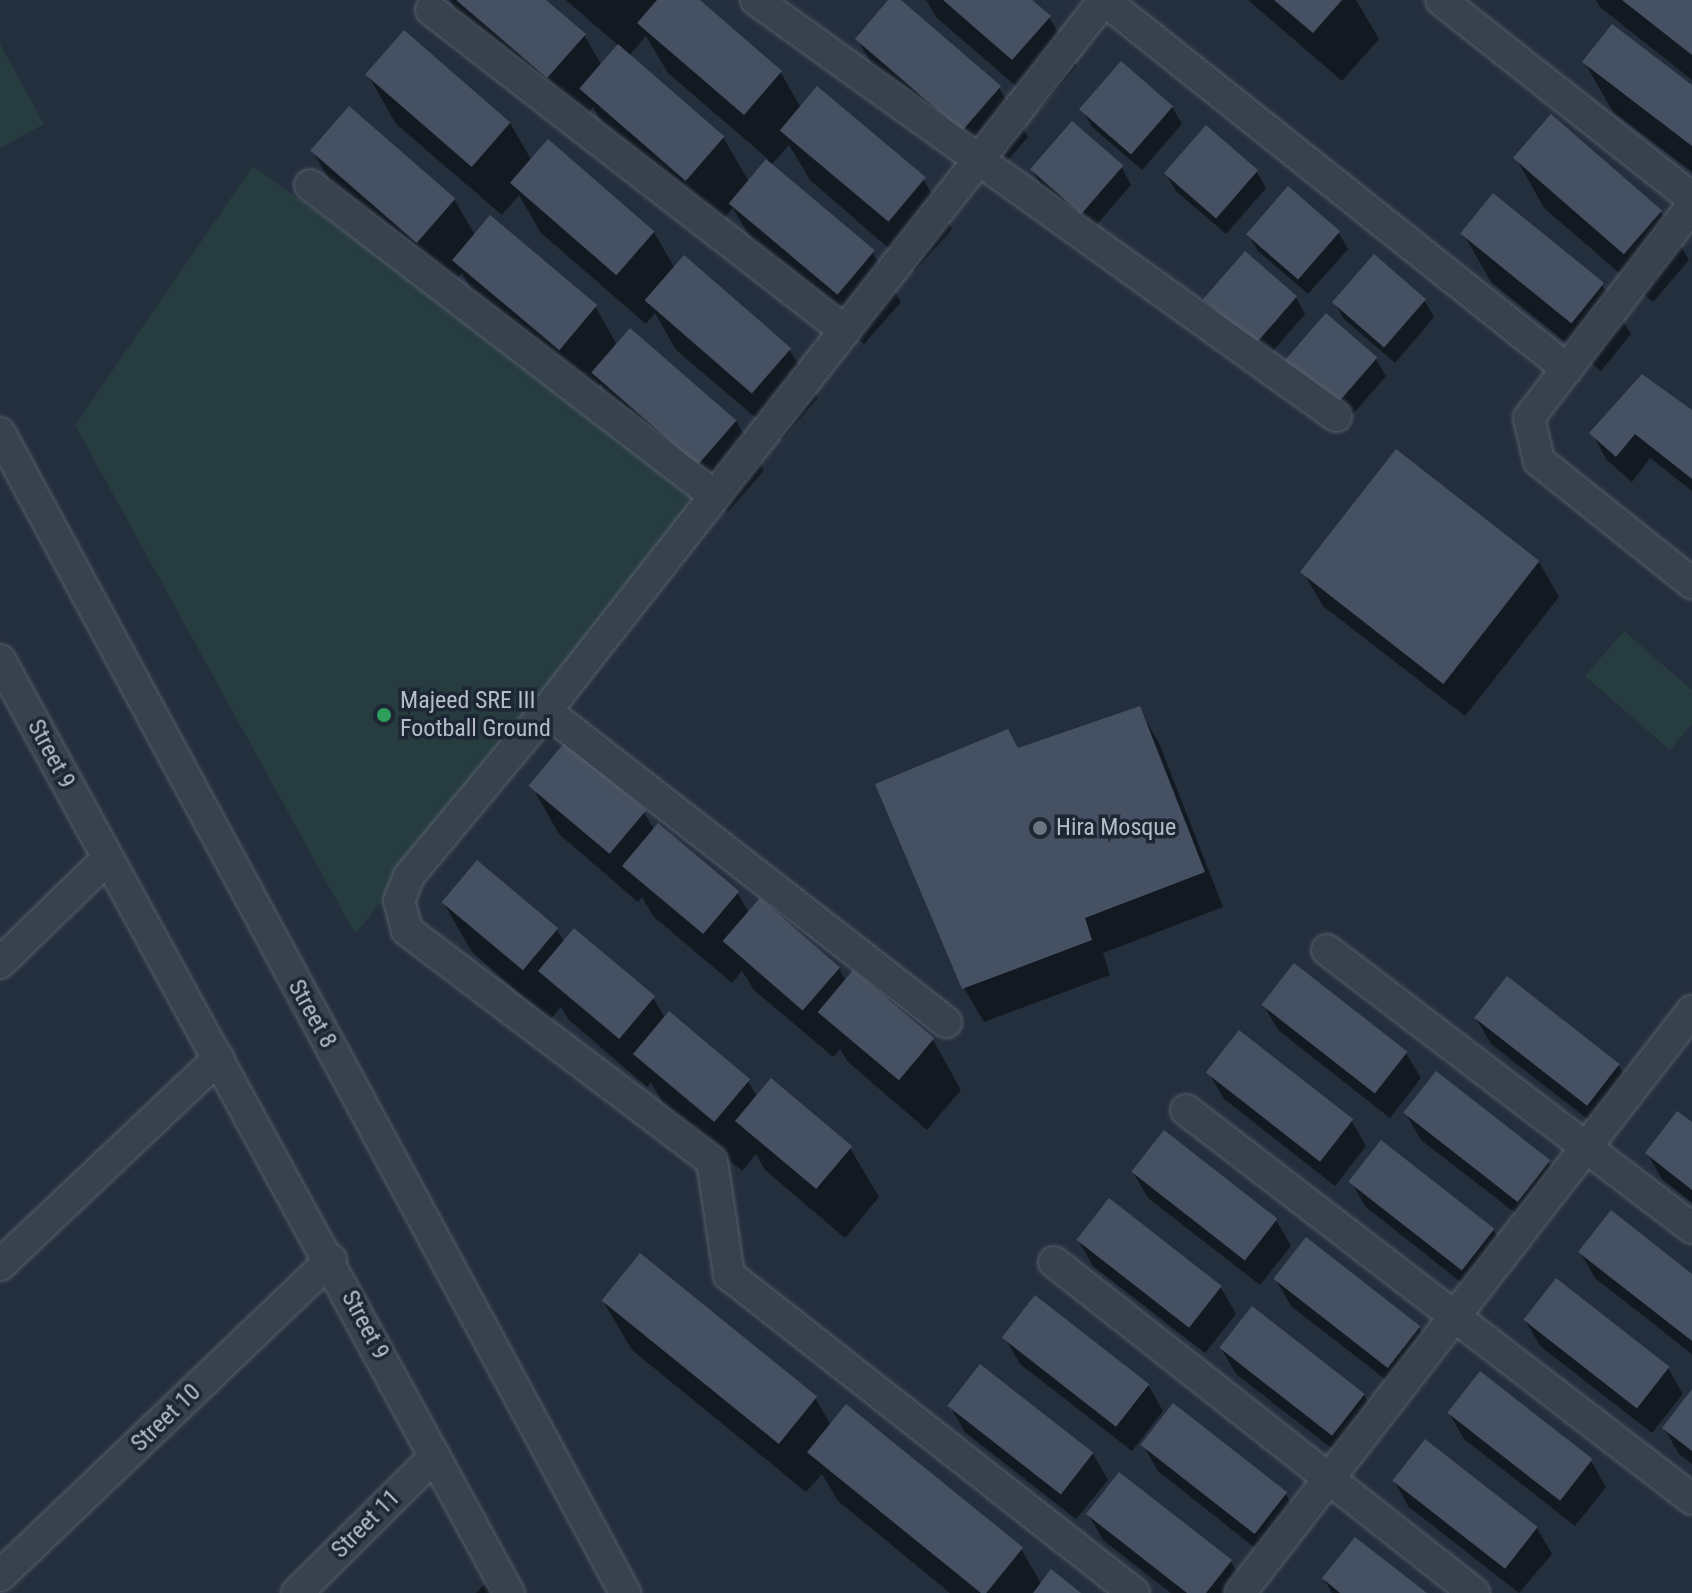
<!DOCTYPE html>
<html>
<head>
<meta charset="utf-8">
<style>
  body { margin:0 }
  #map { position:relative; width:1692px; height:1593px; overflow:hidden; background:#242f3e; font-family:"Roboto Condensed",sans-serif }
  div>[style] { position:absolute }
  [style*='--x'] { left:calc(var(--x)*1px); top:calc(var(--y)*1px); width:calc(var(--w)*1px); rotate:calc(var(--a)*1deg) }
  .green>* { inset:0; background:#263c3f }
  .shadow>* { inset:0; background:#0007 }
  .building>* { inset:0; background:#455162; transform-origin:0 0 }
  .roads { filter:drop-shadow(0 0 2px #565f6c) drop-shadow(0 0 2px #565f6c) }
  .street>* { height:30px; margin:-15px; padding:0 15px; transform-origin:15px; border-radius:15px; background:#38414e }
  .dots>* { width:22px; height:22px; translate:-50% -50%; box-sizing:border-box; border:4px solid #1d2633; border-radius:50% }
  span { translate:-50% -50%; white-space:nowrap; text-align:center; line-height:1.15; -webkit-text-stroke:7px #1d2633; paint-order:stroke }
  .poi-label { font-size:24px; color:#b4bcc9 }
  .left { translate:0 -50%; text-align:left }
  .street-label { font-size:24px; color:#b4bcc9 }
</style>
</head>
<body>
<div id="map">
  <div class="green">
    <div style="clip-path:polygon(0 44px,44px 124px,0 148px)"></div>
    <div style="clip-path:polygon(253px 166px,715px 496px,355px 934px,75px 425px)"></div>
    <div style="clip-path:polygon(1624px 631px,1692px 690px,1692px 724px,1670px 750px,1585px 676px)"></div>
  </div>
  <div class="shadow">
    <div style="clip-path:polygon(evenodd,450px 0,543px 0,584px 35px,602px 66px,619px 46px,566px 0,697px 0,781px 73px,801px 108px,923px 179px,952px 229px,915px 271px,810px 180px,789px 145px,771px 165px,872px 252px,901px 302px,864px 344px,759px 253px,733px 208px,715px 229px,610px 138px,593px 107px,576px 126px,471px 36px,450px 0,646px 36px,668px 73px,768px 159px,749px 182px,723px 137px,629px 56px,646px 36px)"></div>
    <div style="clip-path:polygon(891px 0,898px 0,999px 88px,1028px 137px,991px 179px,886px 88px,857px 39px)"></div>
    <div style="clip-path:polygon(926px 0,1029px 0,1049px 17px,1077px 66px,1041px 108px,936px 17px)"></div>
    <div style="clip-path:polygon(1248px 0,1356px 0,1379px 39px,1342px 81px)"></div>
    <div style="clip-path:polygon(1596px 0,1692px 0,1692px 80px,1600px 7px)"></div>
    <div style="clip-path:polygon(1585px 63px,1692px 88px,1692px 172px,1613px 112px)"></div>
    <div style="clip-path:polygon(368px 75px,510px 123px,532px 161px,548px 142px,654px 232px,675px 269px,789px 349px,818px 398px,782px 440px,676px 350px,655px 313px,646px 324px,541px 233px,519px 195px,502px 215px,396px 124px)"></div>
    <div style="clip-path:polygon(1172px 107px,1182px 124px,1142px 170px,1092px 127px,1082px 109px)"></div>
    <div style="clip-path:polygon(1072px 124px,1122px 168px,1131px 185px,1092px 230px,1042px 187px,1032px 170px)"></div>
    <div style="clip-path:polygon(312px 150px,454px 199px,475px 235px,490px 217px,596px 308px,617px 345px,736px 421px,764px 470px,728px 512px,622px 422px,601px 384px,588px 399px,482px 308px,462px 273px,446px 290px,341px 200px)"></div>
    <div style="clip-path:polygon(1516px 158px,1660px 211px,1689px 260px,1653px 302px,1544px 208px)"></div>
    <div style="clip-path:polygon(1256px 171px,1266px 188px,1226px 234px,1176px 191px,1166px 174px)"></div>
    <div style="clip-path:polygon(1338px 232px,1348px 249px,1308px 294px,1258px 251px,1248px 234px)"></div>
    <div style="clip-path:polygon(1463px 233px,1602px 285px,1631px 334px,1601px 371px,1491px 282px)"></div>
    <div style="clip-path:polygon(1296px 297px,1305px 314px,1266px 359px,1215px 316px,1206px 299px)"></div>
    <div style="clip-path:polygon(1424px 300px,1434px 317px,1395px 363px,1344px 319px,1334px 302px)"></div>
    <div style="clip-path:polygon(1376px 359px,1386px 376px,1346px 422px,1286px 361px)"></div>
    <div style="clip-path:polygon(1692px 412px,1692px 491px,1650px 458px,1632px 482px,1606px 459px,1592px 433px)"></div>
    <div style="clip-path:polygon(1396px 452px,1539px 562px,1559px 597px,1465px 716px,1323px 606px,1303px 572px)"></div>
    <div style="clip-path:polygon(1139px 709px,1159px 743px,1223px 907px,1103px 953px,1110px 975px,984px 1022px,964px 988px,1018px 750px)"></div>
    <div style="clip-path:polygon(531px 785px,644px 813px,655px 831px,659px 826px,738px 894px,749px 913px,839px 968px,846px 982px,933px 1040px,961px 1090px,927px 1130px,848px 1062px,840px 1049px,833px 1057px,754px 990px,742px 971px,732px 983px,653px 916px,642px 897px,638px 902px,559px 834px)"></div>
    <div style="clip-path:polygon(443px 902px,557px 930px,564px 942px,653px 998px,665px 1018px,748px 1081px,757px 1097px,850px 1148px,879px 1197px,845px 1238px,765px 1170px,756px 1154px,742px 1171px,663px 1103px,651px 1082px,647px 1087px,568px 1019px,561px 1007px,550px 1020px,472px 952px)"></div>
    <div style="clip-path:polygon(1263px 1004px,1406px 1053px,1421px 1078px,1390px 1118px,1278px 1030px)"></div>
    <div style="clip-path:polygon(1476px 1018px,1619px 1066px,1634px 1092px,1603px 1131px,1491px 1044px)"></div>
    <div style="clip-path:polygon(1209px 1073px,1351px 1120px,1366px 1146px,1335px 1186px,1224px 1099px)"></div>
    <div style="clip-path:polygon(1406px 1114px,1548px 1161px,1563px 1187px,1532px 1226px,1421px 1140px)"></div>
    <div style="clip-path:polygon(1692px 1125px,1692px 1203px,1662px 1179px,1647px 1153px)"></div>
    <div style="clip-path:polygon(1133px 1172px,1276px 1220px,1291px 1246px,1260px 1285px,1148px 1198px)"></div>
    <div style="clip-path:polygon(1351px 1182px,1493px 1229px,1508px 1255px,1477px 1295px,1366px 1207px)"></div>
    <div style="clip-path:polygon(1078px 1240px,1221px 1288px,1236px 1314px,1205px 1353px,1093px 1266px)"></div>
    <div style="clip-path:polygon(1580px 1252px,1692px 1276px,1692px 1354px,1595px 1278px)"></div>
    <div style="clip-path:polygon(1276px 1280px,1419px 1327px,1434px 1353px,1403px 1393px,1291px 1306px)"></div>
    <div style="clip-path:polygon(603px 1301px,815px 1398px,831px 1425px,1021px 1549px,1042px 1585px,1078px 1593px,950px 1593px,838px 1501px,822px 1474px,806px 1492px,632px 1350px)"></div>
    <div style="clip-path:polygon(1525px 1320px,1668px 1368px,1683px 1394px,1652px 1433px,1540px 1346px)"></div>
    <div style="clip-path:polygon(1005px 1338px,1148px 1385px,1163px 1411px,1132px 1451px,1020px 1364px)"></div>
    <div style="clip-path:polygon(1221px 1348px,1364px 1395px,1379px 1421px,1348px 1461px,1236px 1374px)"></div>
    <div style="clip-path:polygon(981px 1367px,1093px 1454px,1108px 1480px,1076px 1519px,965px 1432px,950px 1406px)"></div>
    <div style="clip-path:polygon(1692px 1392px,1692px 1464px,1679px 1454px,1664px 1428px)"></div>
    <div style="clip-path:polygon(1449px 1413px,1591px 1461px,1606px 1487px,1575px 1526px,1464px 1439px)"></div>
    <div style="clip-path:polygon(1143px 1445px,1285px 1493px,1300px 1519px,1269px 1559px,1158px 1471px)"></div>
    <div style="clip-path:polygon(1394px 1481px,1537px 1528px,1552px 1554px,1519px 1593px,1409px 1507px)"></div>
    <div style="clip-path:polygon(1088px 1514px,1231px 1562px,1246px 1587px,1241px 1593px,1171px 1593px,1103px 1540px)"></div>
    <div style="clip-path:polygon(1324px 1579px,1424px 1593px,1332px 1593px)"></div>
    <div style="clip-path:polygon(489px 1580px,496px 1593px,476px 1593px)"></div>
  </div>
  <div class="building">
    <div style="clip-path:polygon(456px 0,546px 0,586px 34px,547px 78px)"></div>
    <div style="clip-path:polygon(657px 0,700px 0,782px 71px,744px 115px,637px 23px)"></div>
    <div style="clip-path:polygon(888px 0,901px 0,1001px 86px,962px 131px,855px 39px)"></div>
    <div style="clip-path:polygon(943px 0,1032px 0,1051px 16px,1012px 60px)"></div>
    <div style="clip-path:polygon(1274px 0,1342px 0,1313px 33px)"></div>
    <div style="clip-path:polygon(1622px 0,1692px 0,1692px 55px)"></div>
    <div style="clip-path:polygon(1612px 24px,1692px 85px,1692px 146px,1582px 62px)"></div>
    <div style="left:404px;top:30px;width:141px;height:59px;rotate:41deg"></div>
    <div style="left:618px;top:44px;width:141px;height:59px;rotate:41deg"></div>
    <div style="left:1121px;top:61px;width:69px;height:64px;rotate:41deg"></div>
    <div style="left:817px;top:86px;width:142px;height:58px;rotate:40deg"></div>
    <div style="left:349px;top:106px;width:141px;height:59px;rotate:41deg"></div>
    <div style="left:1551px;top:114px;width:147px;height:58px;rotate:41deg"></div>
    <div style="left:1072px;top:121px;width:68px;height:64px;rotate:41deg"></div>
    <div style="left:1206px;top:125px;width:69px;height:64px;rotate:41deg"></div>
    <div style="left:548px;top:139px;width:141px;height:58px;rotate:41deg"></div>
    <div style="left:766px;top:159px;width:142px;height:58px;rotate:40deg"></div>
    <div style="left:1288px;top:186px;width:69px;height:64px;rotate:41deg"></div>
    <div style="left:1493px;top:193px;width:143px;height:52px;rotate:39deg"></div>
    <div style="left:490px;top:215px;width:140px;height:59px;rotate:40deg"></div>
    <div style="left:1245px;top:251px;width:69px;height:64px;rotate:41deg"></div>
    <div style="left:1374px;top:254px;width:69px;height:64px;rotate:41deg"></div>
    <div style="left:684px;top:255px;width:142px;height:60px;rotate:41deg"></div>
    <div style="left:1326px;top:313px;width:68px;height:64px;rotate:41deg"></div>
    <div style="left:630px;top:328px;width:141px;height:59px;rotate:41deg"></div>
    <div style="clip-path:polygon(1642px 374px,1692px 410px,1692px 479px,1635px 434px,1616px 457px,1589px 433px)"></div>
    <div style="left:1396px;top:449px;width:182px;height:156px;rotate:38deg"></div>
    <div style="clip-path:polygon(1140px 706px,1205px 872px,1085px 918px,1092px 940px,962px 989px,875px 784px,1008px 729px,1018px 748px)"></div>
    <div style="left:565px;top:742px;width:106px;height:57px;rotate:40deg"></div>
    <div style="left:658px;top:823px;width:106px;height:56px;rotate:40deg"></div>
    <div style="left:477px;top:860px;width:106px;height:55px;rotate:40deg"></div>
    <div style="left:760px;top:898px;width:106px;height:57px;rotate:41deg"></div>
    <div style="left:574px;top:928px;width:106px;height:56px;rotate:40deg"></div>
    <div style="left:1294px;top:963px;width:144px;height:53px;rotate:38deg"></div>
    <div style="left:853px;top:970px;width:106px;height:55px;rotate:40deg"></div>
    <div style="left:1507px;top:976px;width:143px;height:53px;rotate:38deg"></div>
    <div style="left:669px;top:1011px;width:106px;height:56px;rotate:40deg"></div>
    <div style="left:1239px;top:1030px;width:145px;height:54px;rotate:38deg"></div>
    <div style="left:1436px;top:1071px;width:145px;height:53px;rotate:38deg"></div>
    <div style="left:771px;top:1078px;width:106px;height:56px;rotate:40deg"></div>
    <div style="clip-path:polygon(1677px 1111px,1692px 1122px,1692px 1190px,1645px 1153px)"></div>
    <div style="left:1164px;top:1130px;width:144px;height:53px;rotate:38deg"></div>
    <div style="left:1381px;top:1140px;width:144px;height:53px;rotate:38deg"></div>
    <div style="left:1109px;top:1198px;width:143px;height:53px;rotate:38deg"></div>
    <div style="clip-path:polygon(1611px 1210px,1692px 1274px,1692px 1341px,1578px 1252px)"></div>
    <div style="left:1306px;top:1237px;width:145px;height:53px;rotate:38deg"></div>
    <div style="left:640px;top:1253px;width:228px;height:61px;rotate:39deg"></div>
    <div style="left:1556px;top:1278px;width:144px;height:53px;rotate:38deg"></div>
    <div style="left:1035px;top:1295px;width:145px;height:54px;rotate:38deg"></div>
    <div style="left:1252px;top:1306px;width:143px;height:53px;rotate:38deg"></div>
    <div style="left:980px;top:1364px;width:144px;height:53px;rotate:38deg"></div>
    <div style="left:1480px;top:1371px;width:143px;height:53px;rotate:38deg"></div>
    <div style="clip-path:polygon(1692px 1389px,1692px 1451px,1662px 1428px)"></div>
    <div style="left:1173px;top:1403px;width:145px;height:53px;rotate:38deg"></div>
    <div style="left:846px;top:1404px;width:228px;height:62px;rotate:39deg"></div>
    <div style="left:1425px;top:1439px;width:143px;height:53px;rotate:38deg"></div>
    <div style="clip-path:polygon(1119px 1472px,1232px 1560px,1206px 1593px,1187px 1593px,1086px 1514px)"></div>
    <div style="clip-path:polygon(1355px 1537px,1427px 1593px,1340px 1593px,1322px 1578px)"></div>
    <div style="clip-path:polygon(1051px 1569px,1081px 1593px,1033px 1593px)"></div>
  </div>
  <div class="roads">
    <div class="street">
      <div style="--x:756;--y:0;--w:714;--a:35.65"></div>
      <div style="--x:1441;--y:0;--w:320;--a:38.3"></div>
      <div style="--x:431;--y:10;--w:524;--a:37.79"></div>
      <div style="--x:310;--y:185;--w:511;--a:37.52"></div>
      <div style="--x:1692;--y:206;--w:267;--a:127.6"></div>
      <div style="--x:1529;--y:418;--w:44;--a:76.9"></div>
      <div style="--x:1539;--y:461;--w:196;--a:38.6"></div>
      <div style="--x:0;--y:433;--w:1318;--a:61.68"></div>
      <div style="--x:0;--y:660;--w:1063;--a:61.39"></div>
      <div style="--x:546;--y:711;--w:507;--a:37.87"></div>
      <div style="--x:1327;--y:950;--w:459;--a:37.3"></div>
      <div style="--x:0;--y:963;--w:149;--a:-44.2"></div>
      <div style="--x:1186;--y:1110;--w:638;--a:37.55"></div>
      <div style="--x:1054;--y:1262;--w:535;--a:38.24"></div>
      <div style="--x:0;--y:1265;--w:301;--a:-43.4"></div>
      <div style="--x:0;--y:1576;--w:458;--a:-43.7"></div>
      <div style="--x:297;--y:1593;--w:194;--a:-44.8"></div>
      <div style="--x:1134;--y:1593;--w:515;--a:-141.86"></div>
      <div style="--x:729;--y:1275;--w:115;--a:-98.5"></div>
      <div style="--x:712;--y:1161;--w:383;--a:-142.9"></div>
      <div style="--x:407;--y:930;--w:30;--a:-105"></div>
      <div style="--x:399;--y:901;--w:27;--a:-68"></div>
      <div style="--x:409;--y:876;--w:214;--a:-50.3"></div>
      <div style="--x:546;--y:711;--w:904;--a:-51.87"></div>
      <div style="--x:1104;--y:0;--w:592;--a:38.55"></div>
      <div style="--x:1240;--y:1593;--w:737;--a:-52.17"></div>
    </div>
  </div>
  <div class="dots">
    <div style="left:384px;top:715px;background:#2e9e5b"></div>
    <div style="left:1040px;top:828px;background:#6b7280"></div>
  </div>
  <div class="poi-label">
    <span class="left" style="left:400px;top:715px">Majeed SRE III<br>Football Ground</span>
    <span class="left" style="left:1056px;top:828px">Hira Mosque</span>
  </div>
  <div class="street-label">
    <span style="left:51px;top:754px;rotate:62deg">Street 9</span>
    <span style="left:312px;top:1014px;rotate:61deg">Street 8</span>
    <span style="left:365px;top:1325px;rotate:62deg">Street 9</span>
    <span style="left:166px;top:1418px;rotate:-44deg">Street 10</span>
    <span style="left:366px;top:1524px;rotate:-45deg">Street 11</span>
  </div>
</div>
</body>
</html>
